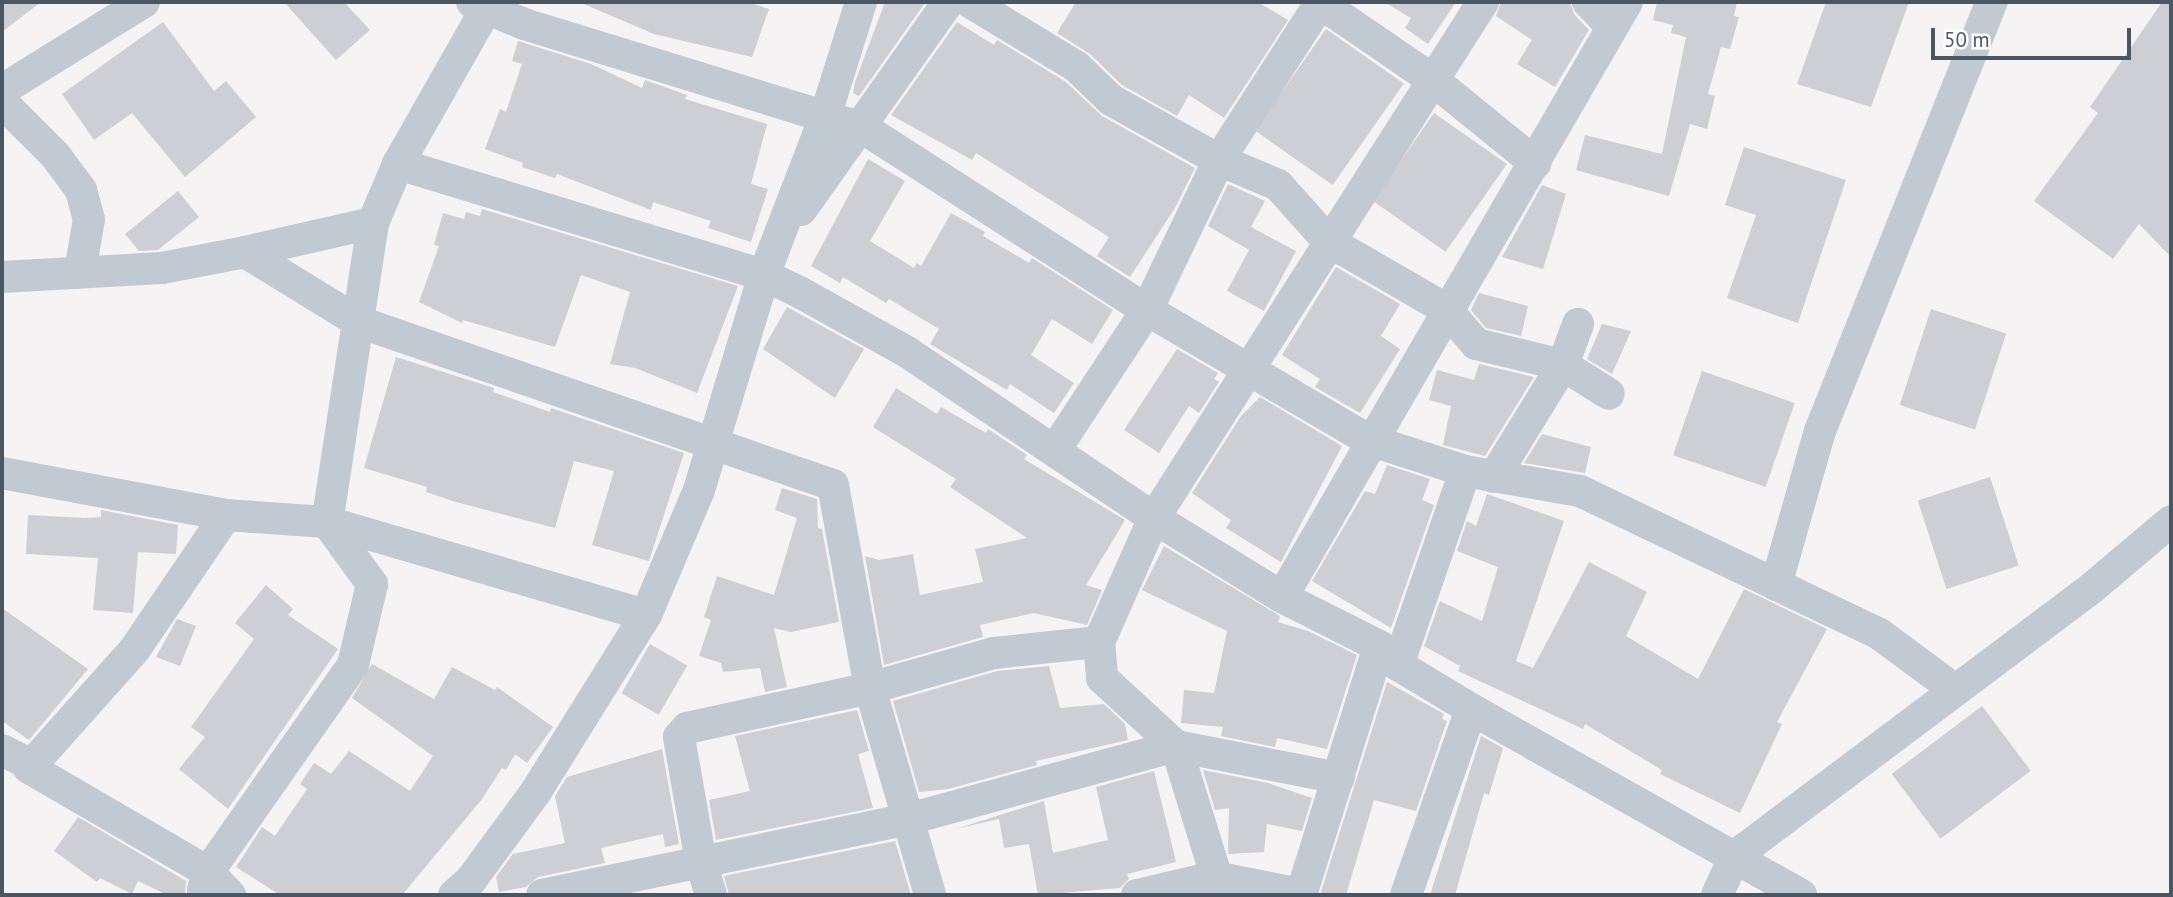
<!DOCTYPE html>
<html>
<head>
<meta charset="utf-8">
<style>
  body { margin:0 }
  #map { position:relative; width:2173px; height:897px; overflow:hidden; background:#f5f3f3; font-family:"PT Sans",sans-serif }
  div>[style] { position:absolute }
  [style*='--x'] { left:calc(var(--x)*1px); top:calc(var(--y)*1px); width:calc(var(--w)*1px); rotate:calc(var(--a)*1deg) }
  .building>* { inset:0; background:#cdcfd5; transform-origin:0 0 }
  .street>* { height:32px; margin:-16px; padding:0 16px; transform-origin:16px; border-radius:16px; background:#c1cad2 }
  span { translate:-50% -50%; white-space:nowrap; text-align:center; line-height:1.15; -webkit-text-stroke:6px #fff; paint-order:stroke }
  .frame { position:absolute; inset:0; border:4px solid #4a5661; pointer-events:none }
  .scale { position:absolute; left:1931px; top:28px; width:200px; height:32px; box-sizing:border-box; border:4px solid #4a5661; border-top:0; padding-left:9px; font-size:21px; line-height:24px; white-space:nowrap; color:#4a5661; -webkit-text-stroke:5px #fff; paint-order:stroke }
</style>
</head>
<body>
<div id="map">
  <div class="building">
    <div style="clip-path:polygon(2px 2px,41px 2px,2px 32px)"></div>
    <div style="clip-path:polygon(284px 2px,344px 2px,370px 30px,336px 60px)"></div>
    <div style="clip-path:polygon(579px 2px,748px 2px,769px 9px,752px 57px,654px 34px)"></div>
    <div style="clip-path:polygon(885px 2px,925px 3px,859px 96px,853px 93px,855px 82px)"></div>
    <div style="clip-path:polygon(1076px 2px,1258px 2px,1288px 20px,1224px 118px,1189px 95px,1177px 116px,1122px 85px,1090px 54px,1057px 33px)"></div>
    <div style="clip-path:polygon(1384px 2px,1456px 2px,1428px 44px,1405px 28px,1411px 18px)"></div>
    <div style="clip-path:polygon(1501px 2px,1570px 2px,1574px 14px,1589px 30px,1555px 87px,1517px 64px,1532px 40px,1496px 16px)"></div>
    <div style="clip-path:polygon(1657px 2px,1737px 2px,1734px 16px,1739px 17px,1730px 49px,1721px 47px,1708px 94px,1715px 96px,1707px 129px,1690px 124px,1669px 196px,1576px 170px,1585px 135px,1662px 154px,1686px 37px,1671px 33px,1673px 25px,1653px 20px)"></div>
    <div style="clip-path:polygon(1826px 2px,1909px 2px,1871px 107px,1797px 84px)"></div>
    <div style="clip-path:polygon(2162px 2px,2171px 2px,2171px 257px,2139px 224px,2113px 259px,2034px 201px,2098px 113px,2090px 107px)"></div>
    <div style="clip-path:polygon(163px 22px,214px 91px,226px 81px,256px 117px,185px 177px,132px 113px,94px 140px,62px 94px)"></div>
    <div style="clip-path:polygon(957px 22px,994px 45px,997px 40px,1066px 82px,1102px 116px,1195px 168px,1175px 208px,1130px 277px,1097px 256px,1109px 237px,976px 153px,972px 160px,891px 115px)"></div>
    <div style="left:1326px;top:29px;width:95px;height:124px;rotate:35deg"></div>
    <div style="clip-path:polygon(518px 41px,591px 64px,642px 88px,645px 80px,687px 95px,685px 99px,767px 124px,751px 184px,768px 189px,751px 242px,708px 228px,711px 221px,653px 202px,651px 210px,557px 174px,555px 178px,522px 167px,523px 163px,485px 149px,500px 109px,506px 112px,522px 64px,512px 61px)"></div>
    <div style="left:1434px;top:113px;width:89px;height:107px;rotate:35deg"></div>
    <div style="clip-path:polygon(1744px 147px,1846px 180px,1798px 323px,1727px 298px,1756px 215px,1725px 205px)"></div>
    <div style="clip-path:polygon(868px 159px,905px 181px,870px 241px,914px 268px,917px 263px,921px 266px,951px 213px,985px 232px,983px 236px,1029px 263px,1032px 258px,1113px 310px,1092px 344px,1052px 319px,1031px 355px,1074px 383px,1054px 413px,1010px 384px,1007px 390px,930px 344px,939px 329px,889px 299px,886px 303px,843px 277px,840px 283px,811px 266px)"></div>
    <div style="clip-path:polygon(1228px 184px,1265px 201px,1251px 227px,1296px 251px,1264px 311px,1227px 291px,1249px 250px,1208px 226px)"></div>
    <div style="clip-path:polygon(1542px 185px,1566px 194px,1543px 269px,1502px 257px)"></div>
    <div style="clip-path:polygon(178px 191px,199px 217px,158px 250px,139px 251px,125px 234px)"></div>
    <div style="clip-path:polygon(482px 209px,738px 286px,697px 393px,635px 368px,610px 364px,630px 292px,581px 275px,555px 347px,463px 320px,462px 323px,419px 302px,439px 246px,434px 245px,443px 213px,464px 219px,466px 212px,480px 216px)"></div>
    <div style="clip-path:polygon(1336px 267px,1400px 304px,1381px 336px,1400px 349px,1360px 413px,1315px 387px,1320px 379px,1282px 355px)"></div>
    <div style="clip-path:polygon(1479px 293px,1528px 306px,1521px 336px,1486px 328px,1471px 310px)"></div>
    <div style="clip-path:polygon(787px 307px,864px 349px,835px 398px,763px 349px)"></div>
    <div style="left:1931px;top:309px;width:79px;height:101px;rotate:18deg"></div>
    <div style="clip-path:polygon(1602px 324px,1631px 331px,1612px 374px,1587px 359px)"></div>
    <div style="clip-path:polygon(1177px 349px,1218px 373px,1214px 379px,1219px 382px,1199px 413px,1189px 406px,1159px 453px,1124px 430px)"></div>
    <div style="clip-path:polygon(396px 357px,494px 388px,493px 392px,550px 412px,551px 408px,684px 453px,649px 561px,592px 545px,614px 471px,574px 461px,555px 528px,456px 502px,426px 492px,427px 487px,364px 468px)"></div>
    <div style="clip-path:polygon(1479px 364px,1534px 377px,1485px 456px,1443px 445px,1451px 406px,1429px 400px,1437px 370px,1474px 380px)"></div>
    <div style="left:1702px;top:371px;width:98px;height:89px;rotate:19deg"></div>
    <div style="clip-path:polygon(896px 388px,937px 414px,941px 407px,986px 433px,988px 429px,1027px 455px,1024px 459px,1125px 520px,1086px 585px,1102px 590px,1087px 625px,1034px 613px,980px 625px,983px 637px,884px 665px,865px 556px,879px 560px,913px 554px,920px 595px,983px 582px,975px 549px,1027px 538px,950px 487px,956px 479px,873px 427px)"></div>
    <div style="clip-path:polygon(1260px 397px,1342px 446px,1281px 562px,1226px 528px,1231px 520px,1192px 493px,1241px 416px)"></div>
    <div style="clip-path:polygon(1542px 434px,1591px 447px,1585px 473px,1524px 463px)"></div>
    <div style="clip-path:polygon(1387px 465px,1430px 479px,1422px 500px,1434px 505px,1391px 628px,1312px 581px,1365px 491px,1375px 494px)"></div>
    <div style="left:1990px;top:477px;width:93px;height:76px;rotate:72deg"></div>
    <div style="clip-path:polygon(782px 488px,817px 499px,818px 528px,822px 529px,839px 622px,791px 632px,774px 628px,787px 687px,765px 692px,760px 668px,723px 672px,721px 663px,699px 656px,711px 620px,704px 617px,717px 576px,774px 595px,797px 518px,775px 510px)"></div>
    <div style="clip-path:polygon(1487px 494px,1564px 521px,1516px 661px,1533px 668px,1589px 562px,1647px 592px,1626px 636px,1698px 679px,1744px 589px,1827px 629px,1777px 722px,1782px 724px,1740px 813px,1660px 774px,1662px 770px,1585px 724px,1583px 729px,1458px 671px,1460px 666px,1424px 646px,1440px 601px,1482px 621px,1498px 567px,1457px 551px,1467px 521px,1476px 526px)"></div>
    <div style="clip-path:polygon(101px 510px,178px 525px,176px 554px,138px 552px,133px 613px,93px 610px,98px 558px,26px 554px,28px 515px,85px 518px,101px 517px)"></div>
    <div style="clip-path:polygon(1164px 546px,1280px 616px,1278px 622px,1308px 631px,1357px 655px,1327px 749px,1277px 738px,1275px 747px,1221px 736px,1223px 727px,1181px 723px,1184px 690px,1214px 693px,1227px 631px,1142px 590px)"></div>
    <div style="clip-path:polygon(266px 585px,293px 609px,288px 615px,338px 649px,228px 809px,179px 769px,205px 737px,191px 727px,254px 639px,235px 623px)"></div>
    <div style="clip-path:polygon(2px 608px,88px 669px,29px 740px,2px 721px)"></div>
    <div style="clip-path:polygon(177px 619px,196px 626px,180px 666px,156px 657px)"></div>
    <div style="left:650px;top:644px;width:43px;height:57px;rotate:30deg"></div>
    <div style="clip-path:polygon(372px 664px,434px 699px,452px 667px,495px 690px,497px 687px,553px 727px,527px 763px,515px 754px,506px 770px,502px 768px,482px 799px,402px 895px,280px 895px,236px 867px,262px 827px,275px 836px,307px 789px,300px 784px,314px 763px,331px 774px,349px 751px,410px 791px,433px 756px,352px 698px)"></div>
    <div style="clip-path:polygon(1049px 666px,1060px 708px,1104px 704px,1125px 724px,1128px 740px,1036px 761px,1037px 765px,948px 789px,919px 792px,893px 701px,997px 671px)"></div>
    <div style="clip-path:polygon(1387px 682px,1444px 714px,1442px 719px,1447px 721px,1416px 811px,1374px 800px,1346px 895px,1320px 895px)"></div>
    <div style="left:1982px;top:706px;width:81px;height:113px;rotate:53deg"></div>
    <div style="clip-path:polygon(857px 710px,869px 751px,858px 754px,873px 808px,716px 840px,709px 800px,750px 791px,735px 736px)"></div>
    <div style="clip-path:polygon(1481px 736px,1503px 748px,1489px 795px,1484px 793px,1455px 895px,1430px 895px)"></div>
    <div style="clip-path:polygon(662px 749px,679px 844px,665px 847px,663px 834px,601px 848px,605px 863px,538px 877px,526px 887px,499px 892px,496px 877px,513px 854px,565px 843px,555px 796px,567px 777px)"></div>
    <div style="clip-path:polygon(1203px 770px,1268px 783px,1312px 798px,1302px 831px,1267px 824px,1264px 852px,1228px 854px,1229px 808px,1215px 810px)"></div>
    <div style="clip-path:polygon(1154px 771px,1176px 862px,1127px 874px,1129px 879px,1120px 888px,1038px 895px,1029px 844px,1004px 848px,999px 819px,956px 829px,1044px 801px,1053px 853px,1108px 840px,1096px 787px)"></div>
    <div style="clip-path:polygon(78px 817px,186px 881px,185px 895px,167px 895px,138px 881px,132px 894px,100px 878px,97px 882px,54px 851px)"></div>
    <div style="clip-path:polygon(895px 841px,911px 895px,729px 895px,724px 876px)"></div>
  </div>
  <div class="street">
    <div style="--x:472;--y:2;--w:56;--a:22.9"></div>
    <div style="--x:524;--y:24;--w:355;--a:17.1"></div>
    <div style="--x:863;--y:128;--w:337;--a:32.7"></div>
    <div style="--x:1147;--y:310;--w:257;--a:30.4"></div>
    <div style="--x:1369;--y:440;--w:101;--a:17.9"></div>
    <div style="--x:1465;--y:471;--w:117;--a:9.9"></div>
    <div style="--x:1580;--y:491;--w:330;--a:25.5"></div>
    <div style="--x:1878;--y:633;--w:94;--a:36.4"></div>
    <div style="--x:490;--y:2;--w:186;--a:119.6"></div>
    <div style="--x:398;--y:164;--w:64;--a:113"></div>
    <div style="--x:373;--y:223;--w:303;--a:98.7"></div>
    <div style="--x:327;--y:522;--w:332;--a:16.3"></div>
    <div style="--x:970;--y:2;--w:125;--a:31.3"></div>
    <div style="--x:1077;--y:67;--w:47;--a:44.1"></div>
    <div style="--x:1111;--y:100;--w:124;--a:29.1"></div>
    <div style="--x:1219;--y:160;--w:64;--a:23"></div>
    <div style="--x:1278;--y:185;--w:75;--a:48.2"></div>
    <div style="--x:1328;--y:241;--w:136;--a:30"></div>
    <div style="--x:1446;--y:309;--w:46;--a:49.4"></div>
    <div style="--x:1476;--y:344;--w:89;--a:13.6"></div>
    <div style="--x:1563;--y:365;--w:54;--a:32.2"></div>
    <div style="--x:1319;--y:2;--w:138;--a:34.4"></div>
    <div style="--x:1433;--y:80;--w:132;--a:39.1"></div>
    <div style="--x:1588;--y:2;--w:33;--a:46"></div>
    <div style="--x:2;--y:90;--w:167;--a:-31.8"></div>
    <div style="--x:2;--y:102;--w:75;--a:45"></div>
    <div style="--x:55;--y:155;--w:44;--a:53.4"></div>
    <div style="--x:81;--y:190;--w:30;--a:75"></div>
    <div style="--x:89;--y:219;--w:54;--a:99.6"></div>
    <div style="--x:398;--y:164;--w:382;--a:16.9"></div>
    <div style="--x:764;--y:275;--w:41;--a:25.9"></div>
    <div style="--x:801;--y:293;--w:121;--a:29.1"></div>
    <div style="--x:907;--y:352;--w:298;--a:33.9"></div>
    <div style="--x:1154;--y:518;--w:150;--a:31.7"></div>
    <div style="--x:1282;--y:597;--w:109;--a:26.8"></div>
    <div style="--x:1379;--y:646;--w:27;--a:45"></div>
    <div style="--x:1398;--y:665;--w:85;--a:31.1"></div>
    <div style="--x:1471;--y:709;--w:379;--a:29.4"></div>
    <div style="--x:801;--y:210;--w:255;--a:-54.7"></div>
    <div style="--x:245;--y:252;--w:131;--a:-12.8"></div>
    <div style="--x:2;--y:277;--w:160;--a:-3.2"></div>
    <div style="--x:162;--y:268;--w:85;--a:-10.9"></div>
    <div style="--x:245;--y:252;--w:134;--a:31.6"></div>
    <div style="--x:359;--y:322;--w:501;--a:18.98"></div>
    <div style="--x:833;--y:485;--w:206;--a:79.7"></div>
    <div style="--x:870;--y:688;--w:216;--a:73.8"></div>
    <div style="--x:1055;--y:450;--w:168;--a:-56.7"></div>
    <div style="--x:1147;--y:310;--w:166;--a:-64.4"></div>
    <div style="--x:1219;--y:160;--w:188;--a:-57.2"></div>
    <div style="--x:2;--y:473;--w:228;--a:10.6"></div>
    <div style="--x:226;--y:515;--w:101;--a:4"></div>
    <div style="--x:327;--y:522;--w:77;--a:54"></div>
    <div style="--x:372;--y:584;--w:83;--a:103.2"></div>
    <div style="--x:353;--y:665;--w:253;--a:125"></div>
    <div style="--x:208;--y:872;--w:32;--a:46"></div>
    <div style="--x:1494;--y:477;--w:132;--a:-58.4"></div>
    <div style="--x:1563;--y:365;--w:44;--a:-69.9"></div>
    <div style="--x:1776;--y:585;--w:160;--a:-74.1"></div>
    <div style="--x:1820;--y:431;--w:462;--a:-68.2"></div>
    <div style="--x:1282;--y:597;--w:688;--a:-59.89"></div>
    <div style="--x:1099;--y:642;--w:36;--a:85"></div>
    <div style="--x:1102;--y:678;--w:100;--a:42.6"></div>
    <div style="--x:1176;--y:746;--w:156;--a:72.8"></div>
    <div style="--x:1398;--y:665;--w:205;--a:-70.9"></div>
    <div style="--x:2;--y:750;--w:33;--a:27"></div>
    <div style="--x:203;--y:890;--w:19;--a:-74"></div>
    <div style="--x:208;--y:872;--w:207;--a:-149.8"></div>
    <div style="--x:29;--y:768;--w:159;--a:-48.3"></div>
    <div style="--x:135;--y:649;--w:162;--a:-55.8"></div>
    <div style="--x:454;--y:895;--w:23;--a:-41"></div>
    <div style="--x:471;--y:880;--w:108;--a:-53.7"></div>
    <div style="--x:535;--y:793;--w:210;--a:-58.1"></div>
    <div style="--x:646;--y:615;--w:136;--a:-67"></div>
    <div style="--x:699;--y:490;--w:225;--a:-73.2"></div>
    <div style="--x:764;--y:275;--w:169;--a:-68.9"></div>
    <div style="--x:825;--y:117;--w:121;--a:-72.6"></div>
    <div style="--x:542;--y:895;--w:371;--a:-11.7"></div>
    <div style="--x:905;--y:820;--w:281;--a:-15.3"></div>
    <div style="--x:1176;--y:746;--w:166;--a:11.1"></div>
    <div style="--x:711;--y:895;--w:34;--a:-107"></div>
    <div style="--x:701;--y:862;--w:127;--a:-100"></div>
    <div style="--x:679;--y:737;--w:12;--a:-48"></div>
    <div style="--x:687;--y:728;--w:187;--a:-12.3"></div>
    <div style="--x:870;--y:688;--w:129;--a:-15.8"></div>
    <div style="--x:994;--y:653;--w:106;--a:-6"></div>
    <div style="--x:1099;--y:642;--w:136;--a:-66.1"></div>
    <div style="--x:1154;--y:518;--w:612;--a:-57.48"></div>
    <div style="--x:1137;--y:895;--w:79;--a:-13.2"></div>
    <div style="--x:1214;--y:877;--w:89;--a:11.1"></div>
    <div style="--x:1301;--y:895;--w:261;--a:-72.6"></div>
    <div style="--x:1406;--y:895;--w:197;--a:-70.7"></div>
    <div style="--x:1717;--y:895;--w:43;--a:-65.2"></div>
    <div style="--x:1735;--y:856;--w:448;--a:-36.9"></div>
    <div style="--x:2093;--y:587;--w:102;--a:-40.2"></div>
  </div>
  <div class="frame"></div>
  <div class="scale">50 m</div>
</div>
</body>
</html>
